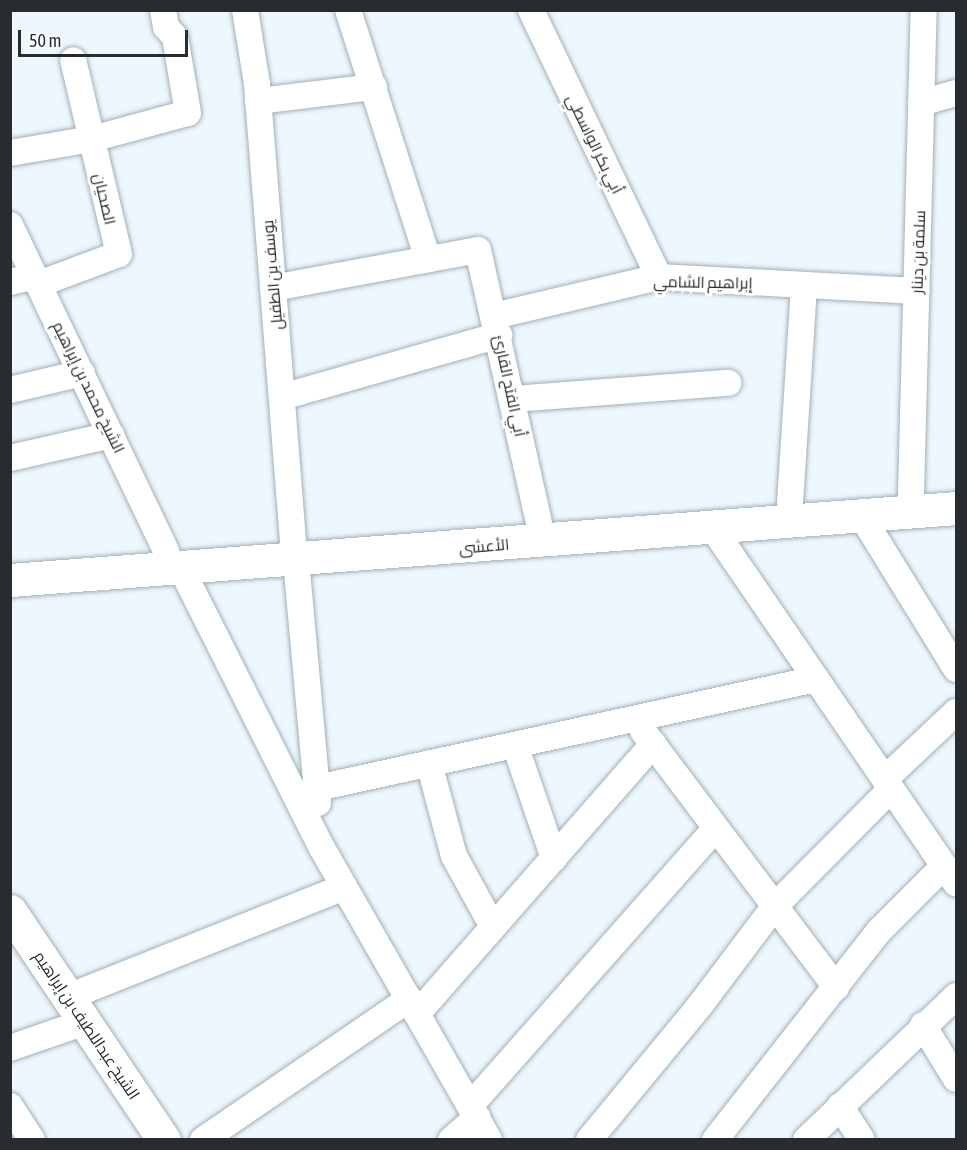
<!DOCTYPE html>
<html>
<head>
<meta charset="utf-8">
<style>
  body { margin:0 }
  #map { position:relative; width:967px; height:1150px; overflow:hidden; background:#edf7fd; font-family:"Asap Condensed",Cairo,sans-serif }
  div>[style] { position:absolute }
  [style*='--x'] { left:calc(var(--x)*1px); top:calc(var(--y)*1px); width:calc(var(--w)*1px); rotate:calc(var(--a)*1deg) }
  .roads { filter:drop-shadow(0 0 2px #a1b0b9) drop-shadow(0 0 2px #a1b0b9) }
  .minor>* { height:26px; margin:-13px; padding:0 13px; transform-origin:13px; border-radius:13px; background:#fff }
  .tertiary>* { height:33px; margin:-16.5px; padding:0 16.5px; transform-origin:16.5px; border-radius:16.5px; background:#fff }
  span { translate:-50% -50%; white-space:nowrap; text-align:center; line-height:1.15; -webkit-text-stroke:6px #fff; paint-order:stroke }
  .street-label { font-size:16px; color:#262c2f }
  .frame { position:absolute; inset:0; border:12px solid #262c2f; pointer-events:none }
  .scale { position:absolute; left:18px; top:30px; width:170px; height:27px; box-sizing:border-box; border:3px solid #262c2f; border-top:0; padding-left:8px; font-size:18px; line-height:21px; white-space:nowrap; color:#262c2f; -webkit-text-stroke:4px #fff; paint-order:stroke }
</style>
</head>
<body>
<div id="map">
  <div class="roads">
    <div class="minor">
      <div style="--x:245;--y:10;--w:75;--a:80.8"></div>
      <div style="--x:257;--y:84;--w:458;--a:85.5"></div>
      <div style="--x:348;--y:10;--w:262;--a:72.2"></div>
      <div style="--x:531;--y:10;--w:296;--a:64.4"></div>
      <div style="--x:258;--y:101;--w:117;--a:-6.9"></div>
      <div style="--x:921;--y:103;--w:36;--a:-16"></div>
      <div style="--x:10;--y:153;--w:83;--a:-9.7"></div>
      <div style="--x:92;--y:139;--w:99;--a:-15.2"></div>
      <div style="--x:188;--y:113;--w:77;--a:-99.7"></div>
      <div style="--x:175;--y:37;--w:13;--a:-132"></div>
      <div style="--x:166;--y:27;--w:17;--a:-100"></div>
      <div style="--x:10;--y:225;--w:361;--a:64.4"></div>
      <div style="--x:10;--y:282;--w:26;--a:-13"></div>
      <div style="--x:39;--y:284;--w:85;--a:-20.6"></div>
      <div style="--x:119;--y:254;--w:199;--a:-103.3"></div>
      <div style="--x:273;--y:288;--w:208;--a:-10.5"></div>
      <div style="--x:478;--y:250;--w:280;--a:77.4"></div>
      <div style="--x:494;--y:316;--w:170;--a:-13.3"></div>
      <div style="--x:659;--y:277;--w:258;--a:3.1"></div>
      <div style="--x:10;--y:390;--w:74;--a:-13.3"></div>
      <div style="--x:282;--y:397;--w:226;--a:-15.9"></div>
      <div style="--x:513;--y:399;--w:216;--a:-4.3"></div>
      <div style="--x:10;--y:458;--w:104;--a:-12.8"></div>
      <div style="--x:911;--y:494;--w:484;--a:-88.5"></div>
      <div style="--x:790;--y:503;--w:218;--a:-86.3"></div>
      <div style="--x:861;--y:515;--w:181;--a:58.3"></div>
      <div style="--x:712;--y:527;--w:432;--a:55.6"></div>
      <div style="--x:296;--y:560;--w:244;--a:84.8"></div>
      <div style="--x:181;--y:568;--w:313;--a:63.3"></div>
      <div style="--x:322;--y:848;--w:336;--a:60.2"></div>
      <div style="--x:643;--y:731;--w:321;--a:53"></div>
      <div style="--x:515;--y:745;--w:120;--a:71"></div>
      <div style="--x:429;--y:763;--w:96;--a:75"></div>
      <div style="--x:454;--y:856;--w:81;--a:61.2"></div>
      <div style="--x:885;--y:779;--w:98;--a:-43.3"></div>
      <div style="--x:317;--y:788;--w:511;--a:-12.32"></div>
      <div style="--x:68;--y:997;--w:297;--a:-21.7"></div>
      <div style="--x:417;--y:1014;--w:359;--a:-48.8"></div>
      <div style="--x:923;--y:1025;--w:63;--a:58.6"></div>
      <div style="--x:10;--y:1048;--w:79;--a:-19.1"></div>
      <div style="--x:10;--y:1106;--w:40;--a:57.1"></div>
      <div style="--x:470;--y:1106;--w:370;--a:-48.5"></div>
      <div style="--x:840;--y:1106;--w:40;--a:57.1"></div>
      <div style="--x:203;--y:1140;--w:250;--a:-34.4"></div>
      <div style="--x:451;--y:1140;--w:35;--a:-41"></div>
      <div style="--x:589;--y:1140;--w:176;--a:-50.5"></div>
      <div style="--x:701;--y:1004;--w:121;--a:-53"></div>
      <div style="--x:774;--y:907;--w:166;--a:-45.2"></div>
      <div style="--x:715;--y:1140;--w:266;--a:-51.9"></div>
      <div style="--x:879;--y:931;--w:92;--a:-45"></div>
      <div style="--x:806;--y:1140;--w:208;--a:-43.8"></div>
    </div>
    <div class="tertiary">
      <div style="--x:10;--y:580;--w:949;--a:-4.35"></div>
      <div style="--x:10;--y:911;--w:276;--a:56.1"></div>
    </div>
  </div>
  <div class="street-label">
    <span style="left:595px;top:144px;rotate:64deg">أبي بكر الواسطي</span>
    <span style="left:105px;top:199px;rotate:77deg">الصحيان</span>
    <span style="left:918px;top:252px;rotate:-88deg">سلمة بن دينار</span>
    <span style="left:272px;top:275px;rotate:-95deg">يوسف بن الطفيل</span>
    <span style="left:703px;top:282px;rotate:1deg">إبراهيم الشامي</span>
    <span style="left:510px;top:386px;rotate:78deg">أبي الفتح القارئ</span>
    <span style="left:89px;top:387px;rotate:64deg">الشيخ محمد بن إبراهيم</span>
    <span style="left:484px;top:546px;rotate:-5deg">الأعشى</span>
    <span style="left:87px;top:1025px;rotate:56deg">الشيخ عبداللطيف بن إبراهيم</span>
  </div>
  <div class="frame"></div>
  <div class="scale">50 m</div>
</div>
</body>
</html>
